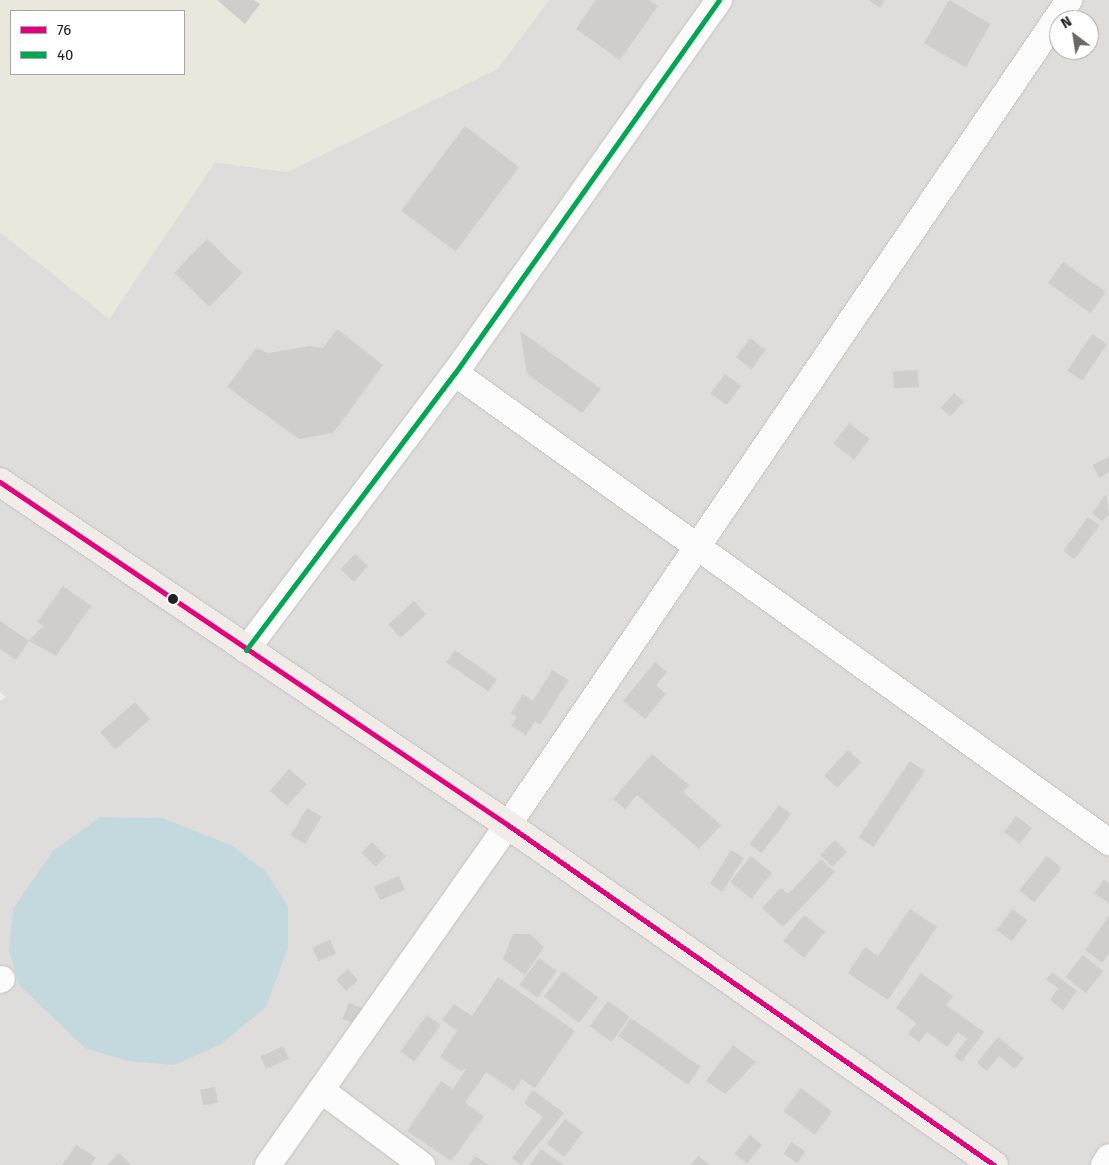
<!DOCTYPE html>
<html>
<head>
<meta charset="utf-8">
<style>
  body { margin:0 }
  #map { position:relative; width:1109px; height:1165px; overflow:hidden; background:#efedea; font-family:"Fira Sans",sans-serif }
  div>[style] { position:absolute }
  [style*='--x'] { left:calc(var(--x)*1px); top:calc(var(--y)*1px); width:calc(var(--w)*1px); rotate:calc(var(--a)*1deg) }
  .residential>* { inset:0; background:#dedddc }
  .farmland>* { inset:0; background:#e9e8dc }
  .water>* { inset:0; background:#c3d9dd }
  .building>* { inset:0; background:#d0cecc; transform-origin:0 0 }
  .roads { filter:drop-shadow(0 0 1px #c2c2c0) drop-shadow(0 0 1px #c2c2c0) }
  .street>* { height:26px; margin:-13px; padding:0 13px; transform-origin:13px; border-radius:13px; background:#fdfcfc }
  .primary>* { height:28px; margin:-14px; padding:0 14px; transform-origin:14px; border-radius:14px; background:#f1ece7 }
  .bus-1>* { height:5px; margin:-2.5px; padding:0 2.5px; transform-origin:2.5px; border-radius:2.5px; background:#e5007d }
  .bus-2>* { height:5px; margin:-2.5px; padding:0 2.5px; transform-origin:2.5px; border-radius:2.5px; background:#00a651 }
  .dots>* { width:14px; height:14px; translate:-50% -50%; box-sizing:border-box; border:2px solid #fff; border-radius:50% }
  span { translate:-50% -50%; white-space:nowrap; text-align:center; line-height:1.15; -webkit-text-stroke:4.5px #fff; paint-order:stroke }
  .legend { position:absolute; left:10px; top:10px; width:175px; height:65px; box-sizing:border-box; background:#fff; border:1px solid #a6a6a6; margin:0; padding:6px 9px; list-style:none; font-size:15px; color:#212121 }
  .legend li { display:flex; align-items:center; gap:10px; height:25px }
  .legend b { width:25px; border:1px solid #a6a6a6 }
  .north { position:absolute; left:1049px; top:10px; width:50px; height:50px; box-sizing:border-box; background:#fff; border:1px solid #a6a6a6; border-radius:50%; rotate:329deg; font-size:14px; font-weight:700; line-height:20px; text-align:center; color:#212121 }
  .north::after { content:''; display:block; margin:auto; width:18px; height:22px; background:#696867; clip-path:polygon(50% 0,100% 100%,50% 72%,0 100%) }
</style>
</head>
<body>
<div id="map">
  <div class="residential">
    <div style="clip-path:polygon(evenodd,549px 0,1109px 0,1109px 1165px,0 1165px,0 701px,6px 697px,0 692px,0 232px,109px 318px,215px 162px,287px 172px,497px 69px,549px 0,1059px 20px,1089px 20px,1089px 50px,1059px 50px,1059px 20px,549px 0,100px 817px,163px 818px,231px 845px,100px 817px)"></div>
  </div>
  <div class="farmland">
    <div style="clip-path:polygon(evenodd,0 0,549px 0,497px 69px,287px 172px,215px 162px,109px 319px,0 232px,0 0,11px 11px,184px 11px,184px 74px,11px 74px,11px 11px)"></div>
  </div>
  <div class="water">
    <div style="clip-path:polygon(100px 817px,163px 818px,231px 845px,265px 871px,288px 906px,288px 948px,266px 1007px,220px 1045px,174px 1065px,128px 1061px,85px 1048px,19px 985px,9px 951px,13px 909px,53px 851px)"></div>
  </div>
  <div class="building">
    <div style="clip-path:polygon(217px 0,254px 0,260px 4px,245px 24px)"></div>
    <div style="clip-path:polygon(596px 0,649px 0,658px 6px,620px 60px,576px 29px)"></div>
    <div style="clip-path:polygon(869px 0,885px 0,880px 8px)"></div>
    <div style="left:949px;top:0;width:48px;height:50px;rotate:30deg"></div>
    <div style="left:465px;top:126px;width:68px;height:106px;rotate:37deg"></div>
    <div style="left:207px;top:239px;width:49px;height:47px;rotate:44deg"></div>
    <div style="left:1063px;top:262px;width:52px;height:26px;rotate:35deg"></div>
    <div style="clip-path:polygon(337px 329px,383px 365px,333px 433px,299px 439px,227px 387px,256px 348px,268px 353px,310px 346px,323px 348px)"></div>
    <div style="clip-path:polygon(520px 331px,601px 389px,582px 413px,527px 374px)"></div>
    <div style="left:1092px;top:334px;width:18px;height:44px;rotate:34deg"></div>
    <div style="left:750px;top:338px;width:20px;height:24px;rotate:37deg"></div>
    <div style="left:918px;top:370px;width:17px;height:25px;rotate:87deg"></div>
    <div style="left:725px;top:374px;width:20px;height:24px;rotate:37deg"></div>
    <div style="left:954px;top:393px;width:13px;height:20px;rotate:42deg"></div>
    <div style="left:849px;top:423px;width:26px;height:26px;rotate:37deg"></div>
    <div style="clip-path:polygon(1109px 457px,1109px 472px,1099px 478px,1093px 465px)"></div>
    <div style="clip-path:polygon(1106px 494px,1109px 514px,1102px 521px,1092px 513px)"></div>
    <div style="left:1088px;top:517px;width:14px;height:42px;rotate:36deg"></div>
    <div style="left:355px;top:554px;width:18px;height:21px;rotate:43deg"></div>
    <div style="clip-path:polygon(63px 586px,91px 606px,56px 656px,29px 641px,43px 626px,37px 622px)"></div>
    <div style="left:414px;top:601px;width:18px;height:35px;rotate:47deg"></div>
    <div style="clip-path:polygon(0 621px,29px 641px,16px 660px,0 649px)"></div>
    <div style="left:455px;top:650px;width:51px;height:15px;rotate:35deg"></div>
    <div style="clip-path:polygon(655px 662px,667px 672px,656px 685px,666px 694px,645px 719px,623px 701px)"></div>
    <div style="clip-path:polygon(552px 670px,569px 680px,540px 725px,535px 721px,526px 735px,511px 726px,517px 717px,511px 713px,523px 694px,533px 701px)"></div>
    <div style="left:135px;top:702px;width:23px;height:46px;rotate:49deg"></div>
    <div style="left:848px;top:750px;width:18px;height:35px;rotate:43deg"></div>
    <div style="clip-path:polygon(652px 754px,689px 785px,683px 792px,721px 825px,699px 849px,637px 795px,625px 809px,613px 799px)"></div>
    <div style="left:910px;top:761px;width:18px;height:92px;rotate:34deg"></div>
    <div style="left:289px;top:769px;width:23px;height:29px;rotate:41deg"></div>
    <div style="left:779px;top:805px;width:15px;height:49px;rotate:37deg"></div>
    <div style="left:307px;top:808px;width:17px;height:32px;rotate:31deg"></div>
    <div style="left:1016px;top:816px;width:20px;height:20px;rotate:37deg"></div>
    <div style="left:835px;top:840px;width:17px;height:21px;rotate:45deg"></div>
    <div style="left:372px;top:842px;width:20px;height:15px;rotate:45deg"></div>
    <div style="left:731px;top:850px;width:15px;height:40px;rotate:32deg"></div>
    <div style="left:751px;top:856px;width:27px;height:33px;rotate:39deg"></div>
    <div style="left:1047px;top:856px;width:19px;height:44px;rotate:39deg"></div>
    <div style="clip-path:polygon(821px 859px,835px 872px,783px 927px,762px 908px,781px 888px,788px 894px)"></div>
    <div style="left:399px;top:876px;width:15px;height:27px;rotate:67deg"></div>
    <div style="clip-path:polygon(1104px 879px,1109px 883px,1109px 903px,1094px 893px)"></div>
    <div style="clip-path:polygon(910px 909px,937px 927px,888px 1000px,848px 973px,865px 947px,878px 956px)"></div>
    <div style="left:1012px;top:909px;width:19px;height:26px;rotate:36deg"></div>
    <div style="left:804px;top:915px;width:27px;height:33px;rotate:39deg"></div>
    <div style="clip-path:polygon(1109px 916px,1109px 953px,1102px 963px,1085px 950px)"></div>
    <div style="clip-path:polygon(513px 934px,530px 934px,544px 947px,525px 975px,503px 959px)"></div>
    <div style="left:330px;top:940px;width:15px;height:19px;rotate:67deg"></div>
    <div style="left:1083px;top:955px;width:26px;height:28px;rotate:39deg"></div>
    <div style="left:539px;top:958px;width:22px;height:33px;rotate:36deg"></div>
    <div style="left:348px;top:969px;width:15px;height:16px;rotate:48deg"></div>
    <div style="left:563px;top:971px;width:44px;height:32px;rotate:37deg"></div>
    <div style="clip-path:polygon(1052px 972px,1077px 991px,1063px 1010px,1050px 1000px,1058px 988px,1046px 980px)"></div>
    <div style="clip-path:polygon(921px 973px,953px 996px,946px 1005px,984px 1032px,962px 1062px,954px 1056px,967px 1039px,958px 1032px,947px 1047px,927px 1032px,919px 1042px,908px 1034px,916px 1023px,896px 1008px)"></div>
    <div style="clip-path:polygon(498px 977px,575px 1031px,535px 1088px,522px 1079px,514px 1091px,486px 1072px,465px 1103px,484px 1116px,451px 1161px,407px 1131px,441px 1081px,453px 1089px,467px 1068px,461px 1071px,440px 1057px,457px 1031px,442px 1020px,454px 1004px,472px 1016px)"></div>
    <div style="left:608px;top:1001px;width:27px;height:31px;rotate:36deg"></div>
    <div style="left:349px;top:1003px;width:16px;height:17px;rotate:22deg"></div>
    <div style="left:427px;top:1015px;width:17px;height:45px;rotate:36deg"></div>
    <div style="left:631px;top:1018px;width:85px;height:22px;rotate:35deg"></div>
    <div style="clip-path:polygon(998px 1037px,1024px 1058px,1015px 1069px,999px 1056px,987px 1071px,977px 1063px)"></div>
    <div style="clip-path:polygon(733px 1045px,756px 1062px,725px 1094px,706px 1081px)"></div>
    <div style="left:283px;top:1046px;width:14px;height:25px;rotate:65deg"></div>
    <div style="left:215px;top:1087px;width:16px;height:15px;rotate:79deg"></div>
    <div style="left:801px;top:1088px;width:39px;height:29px;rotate:37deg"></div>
    <div style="clip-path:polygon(533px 1090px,564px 1113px,521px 1165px,512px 1158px,543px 1117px,524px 1103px)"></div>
    <div style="left:565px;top:1119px;width:22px;height:31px;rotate:36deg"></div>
    <div style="left:750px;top:1135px;width:16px;height:24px;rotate:40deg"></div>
    <div style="left:791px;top:1142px;width:17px;height:14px;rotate:33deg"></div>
    <div style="clip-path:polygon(76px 1145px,96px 1158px,91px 1165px,62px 1165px)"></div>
    <div style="clip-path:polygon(541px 1149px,564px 1165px,530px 1165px)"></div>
    <div style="clip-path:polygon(119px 1153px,131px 1165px,107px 1165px)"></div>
    <div style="clip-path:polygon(475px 1156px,489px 1165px,469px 1165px)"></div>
    <div style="clip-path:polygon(698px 1156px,710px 1165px,691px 1165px)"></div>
  </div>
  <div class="roads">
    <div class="street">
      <div style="--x:455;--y:373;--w:805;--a:35.65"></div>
      <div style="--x:246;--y:650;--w:347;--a:-53"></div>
      <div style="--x:455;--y:373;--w:457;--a:-54.7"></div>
      <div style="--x:0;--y:980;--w:2;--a:-27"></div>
      <div style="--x:321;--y:1090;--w:126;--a:36.6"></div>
      <div style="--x:268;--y:1165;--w:416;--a:-54.8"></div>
      <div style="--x:508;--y:825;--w:998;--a:-55.78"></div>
      <div style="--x:1104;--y:1165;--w:9;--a:-58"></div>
    </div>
    <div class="primary">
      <div style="--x:0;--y:482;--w:613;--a:34.03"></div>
      <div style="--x:508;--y:825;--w:593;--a:34.98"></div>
    </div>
  </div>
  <div class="bus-1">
    <div style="--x:0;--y:482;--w:613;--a:34.03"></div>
    <div style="--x:508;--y:825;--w:593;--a:34.98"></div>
  </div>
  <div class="bus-2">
    <div style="--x:246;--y:650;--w:347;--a:-53"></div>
    <div style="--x:455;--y:373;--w:457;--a:-54.7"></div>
  </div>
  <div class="dots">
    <div style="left:173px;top:599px;background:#212121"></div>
  </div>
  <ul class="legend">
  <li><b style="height:6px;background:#e5007d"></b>76</li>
  <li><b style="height:6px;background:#00a651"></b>40</li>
  </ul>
  <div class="north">N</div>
</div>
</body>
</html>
